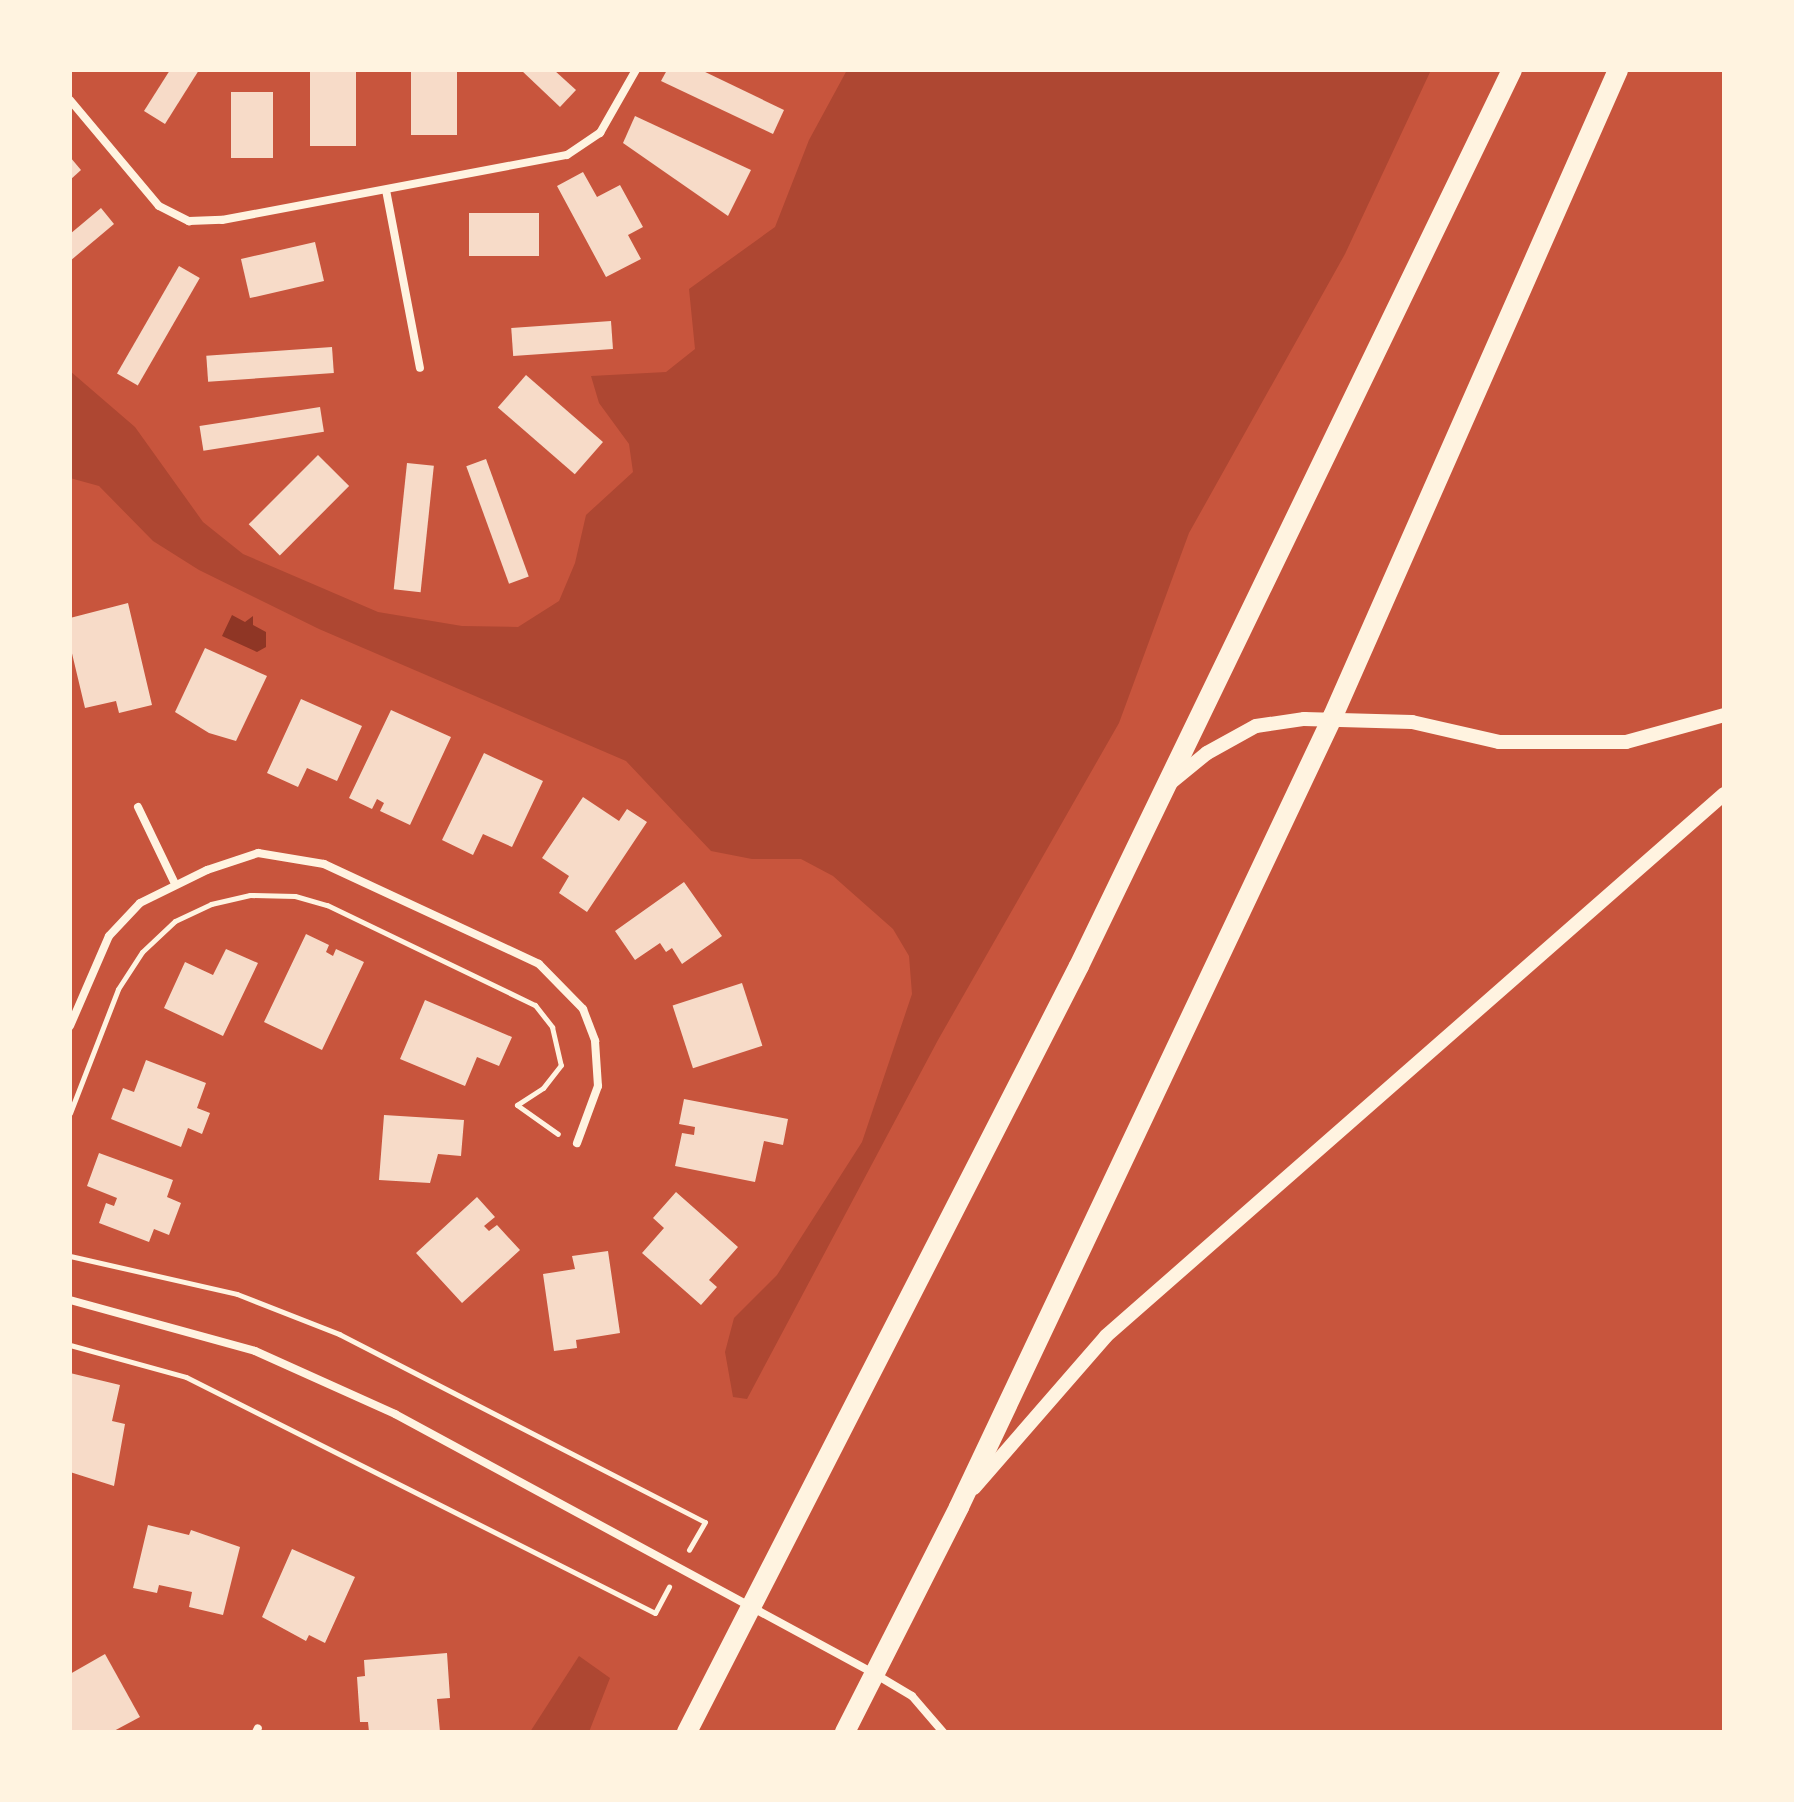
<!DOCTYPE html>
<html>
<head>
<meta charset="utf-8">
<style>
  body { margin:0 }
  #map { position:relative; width:1794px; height:1802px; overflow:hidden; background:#c8553d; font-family:Mulish,sans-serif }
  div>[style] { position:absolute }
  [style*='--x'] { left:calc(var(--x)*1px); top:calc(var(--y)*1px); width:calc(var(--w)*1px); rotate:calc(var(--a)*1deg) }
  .green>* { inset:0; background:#ae4732 }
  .water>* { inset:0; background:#8f3625 }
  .building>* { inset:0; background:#f7dbc8; transform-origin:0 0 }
  .path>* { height:5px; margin:-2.5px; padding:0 2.5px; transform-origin:2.5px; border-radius:2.5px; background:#fff3e0 }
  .minor>* { height:8px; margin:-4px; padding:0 4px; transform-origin:4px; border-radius:4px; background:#fff3e0 }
  .tertiary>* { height:14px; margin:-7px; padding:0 7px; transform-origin:7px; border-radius:7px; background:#fff3e0 }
  .primary>* { height:20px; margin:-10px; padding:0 10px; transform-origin:10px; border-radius:10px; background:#fff3e0 }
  span { translate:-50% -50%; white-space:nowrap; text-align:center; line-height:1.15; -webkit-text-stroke:6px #fff3e0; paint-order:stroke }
  .frame { position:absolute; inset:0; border:72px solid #fff3e0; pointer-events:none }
</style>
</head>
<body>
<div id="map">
  <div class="green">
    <div style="clip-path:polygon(847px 70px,1431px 70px,1345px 254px,1189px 533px,1119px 723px,938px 1040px,747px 1399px,733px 1397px,725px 1352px,734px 1318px,777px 1275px,862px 1142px,912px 994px,909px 956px,893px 929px,833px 876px,801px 859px,752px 859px,711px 851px,626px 761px,319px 629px,199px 570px,153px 541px,99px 486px,70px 478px,70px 371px,135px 427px,203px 522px,243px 554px,378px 612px,462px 626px,518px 627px,559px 601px,575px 563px,586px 515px,633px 472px,629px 444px,599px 403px,591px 376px,666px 372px,695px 349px,689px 289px,775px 227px,809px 140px)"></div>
    <div style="clip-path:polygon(579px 1656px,610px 1678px,589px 1732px,530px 1732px)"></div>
  </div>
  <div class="water">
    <div style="clip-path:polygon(232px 615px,245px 622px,253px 616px,253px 625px,266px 632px,266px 647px,257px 652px,222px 636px)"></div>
  </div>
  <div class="building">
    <div style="clip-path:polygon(170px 70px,199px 70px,165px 124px,144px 111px)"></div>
    <div style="left:310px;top:70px;width:46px;height:76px"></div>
    <div style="left:411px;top:70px;width:46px;height:65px"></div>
    <div style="clip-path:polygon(521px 70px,554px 70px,576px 90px,560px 107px)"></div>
    <div style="clip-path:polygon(667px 70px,701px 70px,784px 110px,773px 134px,661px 81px)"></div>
    <div style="left:231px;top:92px;width:42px;height:66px"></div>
    <div style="clip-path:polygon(635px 116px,751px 170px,728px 216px,623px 143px)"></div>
    <div style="clip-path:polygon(70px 157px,81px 170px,70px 180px)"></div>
    <div style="clip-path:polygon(583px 172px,597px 197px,620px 185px,643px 227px,628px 235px,641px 259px,606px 277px,557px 186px)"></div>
    <div style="clip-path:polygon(101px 208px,114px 224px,70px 261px,70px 234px)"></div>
    <div style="left:469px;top:213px;width:70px;height:43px"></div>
    <div style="left:315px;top:242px;width:40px;height:76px;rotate:77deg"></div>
    <div style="left:179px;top:266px;width:24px;height:124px;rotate:30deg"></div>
    <div style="left:611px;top:321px;width:28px;height:100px;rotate:86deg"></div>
    <div style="left:332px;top:347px;width:26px;height:126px;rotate:86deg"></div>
    <div style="left:526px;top:375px;width:102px;height:43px;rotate:41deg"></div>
    <div style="left:320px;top:407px;width:25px;height:122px;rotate:81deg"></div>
    <div style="left:318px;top:455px;width:44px;height:98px;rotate:45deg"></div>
    <div style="left:486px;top:459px;width:125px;height:21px;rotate:70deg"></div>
    <div style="left:407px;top:463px;width:27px;height:127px;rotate:6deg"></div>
    <div style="clip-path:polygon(128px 603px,152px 705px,119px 713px,116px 701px,85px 708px,70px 645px,70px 618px)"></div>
    <div style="clip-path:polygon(205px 648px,267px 676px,236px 741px,209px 733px,175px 712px)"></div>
    <div style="clip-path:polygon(301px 699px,362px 726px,337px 781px,307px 768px,298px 787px,267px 773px)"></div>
    <div style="clip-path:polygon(391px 710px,451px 737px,410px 825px,380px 811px,384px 803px,377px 799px,372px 809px,349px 798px)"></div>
    <div style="clip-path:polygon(484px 753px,543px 781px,512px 847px,483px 834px,473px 855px,442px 840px)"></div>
    <div style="clip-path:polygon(583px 797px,619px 821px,627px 809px,647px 822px,587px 912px,559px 893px,569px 876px,542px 858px)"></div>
    <div style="clip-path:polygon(684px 882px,722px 936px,682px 964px,672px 948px,666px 952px,660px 943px,635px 960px,615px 931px)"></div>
    <div style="clip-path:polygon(306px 934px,329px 945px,326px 952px,333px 956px,336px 949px,364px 962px,322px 1050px,264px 1022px)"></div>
    <div style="clip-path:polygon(226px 949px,258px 963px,223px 1036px,164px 1008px,185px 962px,213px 975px)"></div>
    <div style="left:742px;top:983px;width:66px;height:73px;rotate:72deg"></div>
    <div style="clip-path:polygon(425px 1000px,512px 1037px,499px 1066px,477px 1057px,465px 1086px,400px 1059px)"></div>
    <div style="clip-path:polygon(146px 1060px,206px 1083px,197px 1108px,210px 1113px,202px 1134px,188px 1128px,181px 1147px,111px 1119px,123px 1088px,134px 1092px)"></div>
    <div style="clip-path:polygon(684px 1099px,788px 1119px,783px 1145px,764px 1141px,755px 1182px,675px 1166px,682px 1133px,694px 1135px,695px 1127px,679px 1124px)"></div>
    <div style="clip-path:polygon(384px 1115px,464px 1120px,461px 1156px,438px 1154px,430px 1183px,379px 1180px)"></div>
    <div style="clip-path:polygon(99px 1153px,173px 1180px,167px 1197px,181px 1203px,169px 1235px,154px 1229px,149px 1242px,99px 1223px,106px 1203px,114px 1206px,117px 1198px,87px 1186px)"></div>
    <div style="clip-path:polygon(676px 1192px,738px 1247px,709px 1280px,717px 1287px,701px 1305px,642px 1253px,664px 1228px,653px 1218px)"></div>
    <div style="clip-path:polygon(477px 1197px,495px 1217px,484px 1226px,489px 1231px,497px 1225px,520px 1250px,462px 1303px,416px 1253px)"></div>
    <div style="clip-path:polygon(608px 1251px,620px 1333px,576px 1340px,577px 1348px,554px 1351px,543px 1274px,575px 1269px,572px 1256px)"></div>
    <div style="clip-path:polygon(70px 1373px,120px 1385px,112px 1421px,125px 1424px,114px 1486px,70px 1472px)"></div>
    <div style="clip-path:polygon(148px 1525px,189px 1535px,191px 1530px,240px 1547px,223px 1615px,189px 1607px,192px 1592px,159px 1585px,157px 1593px,133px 1588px)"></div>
    <div style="clip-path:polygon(292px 1549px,355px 1577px,325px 1643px,309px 1635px,306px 1641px,262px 1617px)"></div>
    <div style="clip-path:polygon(447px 1653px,450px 1698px,437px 1699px,440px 1732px,369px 1732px,368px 1722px,360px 1722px,357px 1677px,365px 1676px,364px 1660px)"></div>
    <div style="clip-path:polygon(105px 1654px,140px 1717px,112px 1732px,70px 1732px,70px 1674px)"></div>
  </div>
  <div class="path">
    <div style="--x:70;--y:1113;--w:133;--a:-68.8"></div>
    <div style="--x:118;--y:989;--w:44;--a:-57"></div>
    <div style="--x:142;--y:952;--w:45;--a:-43.2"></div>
    <div style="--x:175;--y:921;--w:40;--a:-25"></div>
    <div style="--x:211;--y:904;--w:40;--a:-13"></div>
    <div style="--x:250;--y:895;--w:45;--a:1.3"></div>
    <div style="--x:295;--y:896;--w:33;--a:16"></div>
    <div style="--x:327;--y:905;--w:231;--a:25.7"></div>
    <div style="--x:535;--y:1005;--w:28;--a:52"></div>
    <div style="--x:552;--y:1027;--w:39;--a:77"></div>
    <div style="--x:561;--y:1065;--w:29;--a:128"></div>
    <div style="--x:543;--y:1088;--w:31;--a:147"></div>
    <div style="--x:517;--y:1105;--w:50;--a:35.3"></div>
    <div style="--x:70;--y:1256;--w:171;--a:12.8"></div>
    <div style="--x:237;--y:1294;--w:110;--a:21.4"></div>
    <div style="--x:339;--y:1334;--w:411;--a:27.2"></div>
    <div style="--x:705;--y:1522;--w:32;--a:120"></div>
    <div style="--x:70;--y:1345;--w:120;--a:15.4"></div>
    <div style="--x:186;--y:1377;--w:525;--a:26.71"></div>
    <div style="--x:655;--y:1613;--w:30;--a:-62"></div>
  </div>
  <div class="minor">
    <div style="--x:70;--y:100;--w:138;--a:50"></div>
    <div style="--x:159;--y:206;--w:34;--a:27"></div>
    <div style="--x:189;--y:221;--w:33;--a:-2"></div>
    <div style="--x:222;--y:220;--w:351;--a:-10.7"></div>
    <div style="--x:567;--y:155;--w:40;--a:-34"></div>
    <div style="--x:600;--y:133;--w:73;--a:-60.3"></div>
    <div style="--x:386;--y:190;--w:181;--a:79.2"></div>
    <div style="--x:138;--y:807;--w:85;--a:64.3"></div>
    <div style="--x:70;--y:1026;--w:98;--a:-66.6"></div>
    <div style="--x:109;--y:936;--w:45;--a:-46.8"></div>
    <div style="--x:140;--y:903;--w:75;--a:-26.2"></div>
    <div style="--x:207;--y:870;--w:54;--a:-18.4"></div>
    <div style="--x:258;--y:853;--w:67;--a:9.5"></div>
    <div style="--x:324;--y:864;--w:237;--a:24.9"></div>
    <div style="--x:539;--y:964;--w:63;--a:45.6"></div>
    <div style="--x:583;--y:1009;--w:34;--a:69"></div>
    <div style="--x:595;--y:1041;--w:45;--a:86.2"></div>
    <div style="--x:598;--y:1086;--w:61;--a:110.2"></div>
    <div style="--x:70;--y:1300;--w:192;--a:15.4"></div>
    <div style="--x:255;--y:1351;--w:154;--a:24.2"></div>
    <div style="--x:395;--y:1414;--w:546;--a:28.44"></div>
    <div style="--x:875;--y:1674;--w:43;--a:30.7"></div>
    <div style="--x:912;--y:1696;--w:48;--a:49.3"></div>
    <div style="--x:256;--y:1732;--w:4;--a:-63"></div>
  </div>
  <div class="tertiary">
    <div style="--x:1169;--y:784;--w:49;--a:-39.2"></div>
    <div style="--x:1207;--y:753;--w:56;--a:-28.9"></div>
    <div style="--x:1256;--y:726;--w:49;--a:-8.3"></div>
    <div style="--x:1304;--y:719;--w:108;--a:1.6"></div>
    <div style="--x:1412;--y:722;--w:89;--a:12.9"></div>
    <div style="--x:1499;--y:742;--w:127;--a:0"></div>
    <div style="--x:1626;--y:742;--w:102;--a:-15.4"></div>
    <div style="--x:974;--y:1488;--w:201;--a:-49"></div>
    <div style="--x:1106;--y:1336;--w:822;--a:-41.25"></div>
  </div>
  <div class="primary">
    <div style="--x:687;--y:1732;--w:860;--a:-62.9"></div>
    <div style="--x:1079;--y:966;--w:995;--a:-64.21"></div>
    <div style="--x:845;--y:1732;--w:252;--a:-63.1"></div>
    <div style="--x:959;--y:1507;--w:875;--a:-64.69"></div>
    <div style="--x:1333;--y:716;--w:706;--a:-66.19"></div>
  </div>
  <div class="frame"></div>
</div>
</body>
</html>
